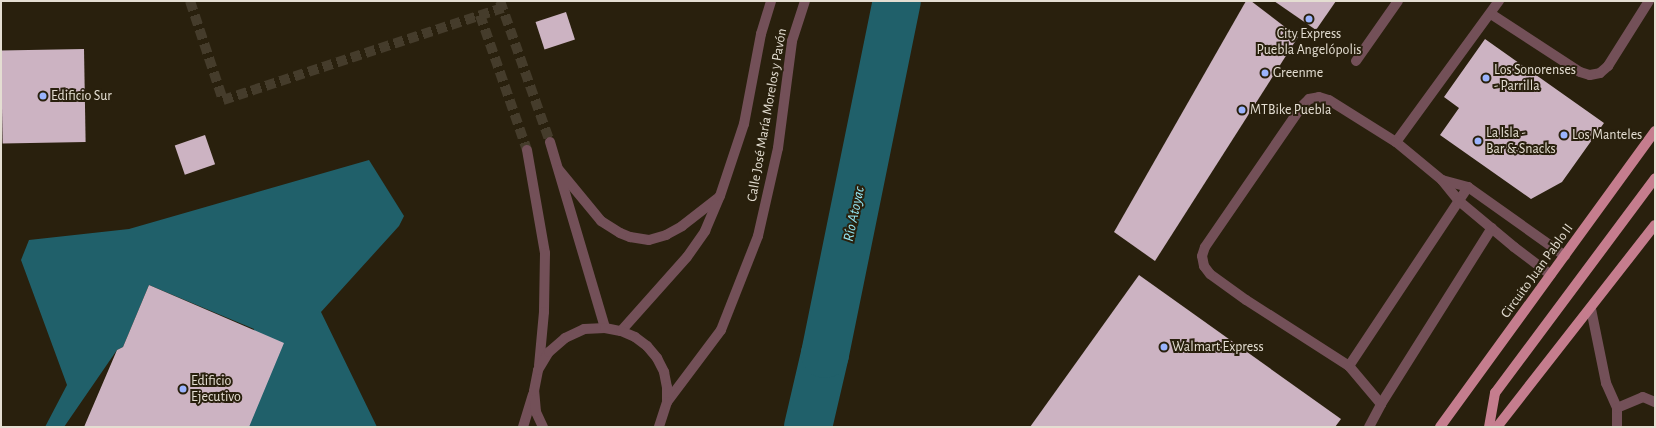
<!DOCTYPE html>
<html>
<head>
<meta charset="utf-8">
<style>
  body { margin:0 }
  #map { position:relative; width:1656px; height:428px; overflow:hidden; background:#29200d; font-family:"Alegreya Sans",sans-serif }
  div>[style] { position:absolute }
  [style*='--x'] { left:calc(var(--x)*1px); top:calc(var(--y)*1px); width:calc(var(--w)*1px); rotate:calc(var(--a)*1deg) }
  .water>* { inset:0; background:#20606a }
  .river>* { height:48px; margin:-24px; padding:0 24px; transform-origin:24px; border-radius:24px; background:#20606a }
  .building>* { inset:0; background:#ccb3c2; transform-origin:0 0 }
  .minor-tunnel>* { height:10px; margin-top:-5px; transform-origin:0; background:repeating-linear-gradient(90deg,#453c2b 0 10px,transparent 0 15px) }
  .minor>* { height:10px; margin:-5px; padding:0 5px; transform-origin:5px; border-radius:5px; background:#735058 }
  .major>* { height:10px; margin:-5px; padding:0 5px; transform-origin:5px; border-radius:5px; background:#c57d8e }
  .dots>* { width:11px; height:11px; translate:-50% -50%; box-sizing:border-box; border:2px solid #29200d; border-radius:50% }
  span { translate:-50% -50%; white-space:nowrap; text-align:center; line-height:1.15; -webkit-text-stroke:4px #29200d; paint-order:stroke }
  .poi-label { font-size:14px; color:#e4ded2 }
  .left { translate:0 -50%; text-align:left }
  .street-label { font-size:14px; color:#e4ded2 }
  .water-label { font-size:15px; color:#97eaf9; font-style:italic }
  .frame { position:absolute; inset:0; border:2px solid #e4ded2; pointer-events:none }
</style>
</head>
<body>
<div id="map">
  <div class="water">
    <div style="clip-path:polygon(369px 160px,404px 216px,399px 226px,321px 312px,377px 427px,212px 427px,254px 329px,149px 285px,123px 347px,117px 350px,64px 427px,45px 427px,67px 385px,21px 260px,29px 240px,129px 229px)"></div>
  </div>
  <div class="river">
    <div style="--x:808;--y:427;--w:75;--a:-76.9"></div>
    <div style="--x:825;--y:354;--w:360;--a:-78.5"></div>
  </div>
  <div class="building">
    <div style="clip-path:polygon(1246px 1px,1251px 1px,1298px 37px,1155px 261px,1114px 232px)"></div>
    <div style="clip-path:polygon(1274px 1px,1336px 1px,1316px 30px)"></div>
    <div style="left:566px;top:12px;width:29px;height:32px;rotate:72deg"></div>
    <div style="clip-path:polygon(1485px 39px,1604px 123px,1562px 182px,1531px 199px,1440px 135px,1459px 108px,1444px 97px)"></div>
    <div style="left:84px;top:49px;width:93px;height:83px;rotate:89deg"></div>
    <div style="left:205px;top:135px;width:31px;height:32px;rotate:71deg"></div>
    <div style="clip-path:polygon(1139px 275px,1341px 419px,1335px 427px,1030px 427px)"></div>
    <div style="clip-path:polygon(149px 285px,284px 343px,249px 427px,84px 427px,117px 350px,123px 347px)"></div>
  </div>
  <div class="minor-tunnel">
    <div style="--x:190;--y:1;--w:104;--a:71.6"></div>
    <div style="--x:223;--y:100;--w:295;--a:-18.2"></div>
    <div style="--x:500;--y:1;--w:150;--a:70.5"></div>
    <div style="--x:480;--y:15;--w:143;--a:70.8"></div>
  </div>
  <div class="minor">
    <div style="--x:1491;--y:14;--w:106;--a:33.1"></div>
    <div style="--x:1580;--y:72;--w:10;--a:17"></div>
    <div style="--x:1590;--y:75;--w:10;--a:-11"></div>
    <div style="--x:1600;--y:73;--w:11;--a:-41"></div>
    <div style="--x:1608;--y:66;--w:77;--a:-57.8"></div>
    <div style="--x:1356;--y:61;--w:73;--a:-55"></div>
    <div style="--x:550;--y:142;--w:194;--a:73.5"></div>
    <div style="--x:1396;--y:142;--w:175;--a:-53.9"></div>
    <div style="--x:527;--y:150;--w:105;--a:80.1"></div>
    <div style="--x:545;--y:253;--w:59;--a:91"></div>
    <div style="--x:544;--y:312;--w:54;--a:95.3"></div>
    <div style="--x:559;--y:170;--w:66;--a:50.5"></div>
    <div style="--x:601;--y:221;--w:22;--a:32"></div>
    <div style="--x:620;--y:233;--w:11;--a:22"></div>
    <div style="--x:630;--y:237;--w:19;--a:9"></div>
    <div style="--x:649;--y:240;--w:18;--a:-16"></div>
    <div style="--x:666;--y:235;--w:18;--a:-29"></div>
    <div style="--x:682;--y:226;--w:46;--a:-37.9"></div>
    <div style="--x:1442;--y:180;--w:27;--a:15"></div>
    <div style="--x:1468;--y:187;--w:119;--a:35.4"></div>
    <div style="--x:1591;--y:309;--w:76;--a:78.5"></div>
    <div style="--x:1606;--y:383;--w:27;--a:66"></div>
    <div style="--x:1617;--y:408;--w:19;--a:90"></div>
    <div style="--x:621;--y:331;--w:99;--a:-48.3"></div>
    <div style="--x:687;--y:257;--w:32;--a:-55"></div>
    <div style="--x:705;--y:231;--w:38;--a:-67"></div>
    <div style="--x:720;--y:196;--w:76;--a:-71.6"></div>
    <div style="--x:744;--y:124;--w:92;--a:-79.3"></div>
    <div style="--x:761;--y:34;--w:34;--a:-73"></div>
    <div style="--x:1349;--y:366;--w:215;--a:-56.4"></div>
    <div style="--x:667;--y:402;--w:90;--a:-53.1"></div>
    <div style="--x:721;--y:330;--w:101;--a:-68.5"></div>
    <div style="--x:758;--y:236;--w:90;--a:-77.2"></div>
    <div style="--x:778;--y:148;--w:108;--a:-82.5"></div>
    <div style="--x:792;--y:41;--w:42;--a:-72"></div>
    <div style="--x:1381;--y:404;--w:50;--a:-130.1"></div>
    <div style="--x:1349;--y:366;--w:122;--a:-147.3"></div>
    <div style="--x:1246;--y:300;--w:44;--a:-144.2"></div>
    <div style="--x:1210;--y:274;--w:10;--a:-127"></div>
    <div style="--x:1204;--y:266;--w:10;--a:-101"></div>
    <div style="--x:1202;--y:256;--w:9;--a:-72"></div>
    <div style="--x:1205;--y:247;--w:171;--a:-55.5"></div>
    <div style="--x:1302;--y:106;--w:10;--a:-45"></div>
    <div style="--x:1309;--y:99;--w:10;--a:-11"></div>
    <div style="--x:1319;--y:97;--w:10;--a:17"></div>
    <div style="--x:1329;--y:100;--w:79;--a:32.1"></div>
    <div style="--x:1396;--y:142;--w:60;--a:39.6"></div>
    <div style="--x:1442;--y:180;--w:27;--a:51"></div>
    <div style="--x:1459;--y:201;--w:72;--a:39.9"></div>
    <div style="--x:1514;--y:247;--w:46;--a:37.1"></div>
    <div style="--x:1617;--y:408;--w:28;--a:-23"></div>
    <div style="--x:1643;--y:397;--w:13;--a:23"></div>
    <div style="--x:523;--y:427;--w:34;--a:-73"></div>
    <div style="--x:543;--y:427;--w:17;--a:-115"></div>
    <div style="--x:536;--y:412;--w:21;--a:-95"></div>
    <div style="--x:534;--y:391;--w:21;--a:-79"></div>
    <div style="--x:538;--y:370;--w:21;--a:-59"></div>
    <div style="--x:549;--y:352;--w:21;--a:-41"></div>
    <div style="--x:565;--y:338;--w:21;--a:-25"></div>
    <div style="--x:584;--y:329;--w:21;--a:-3"></div>
    <div style="--x:605;--y:328;--w:16;--a:11"></div>
    <div style="--x:621;--y:331;--w:15;--a:23"></div>
    <div style="--x:635;--y:337;--w:15;--a:37"></div>
    <div style="--x:647;--y:346;--w:16;--a:50"></div>
    <div style="--x:657;--y:358;--w:16;--a:63"></div>
    <div style="--x:664;--y:372;--w:15;--a:79"></div>
    <div style="--x:667;--y:387;--w:15;--a:90"></div>
    <div style="--x:667;--y:402;--w:26;--a:108"></div>
    <div style="--x:1369;--y:427;--w:26;--a:-62"></div>
    <div style="--x:1381;--y:404;--w:208;--a:-57.8"></div>
  </div>
  <div class="major">
    <div style="--x:1440;--y:427;--w:366;--a:-54"></div>
    <div style="--x:1489;--y:427;--w:35;--a:-80"></div>
    <div style="--x:1495;--y:393;--w:268;--a:-53.3"></div>
    <div style="--x:1497;--y:427;--w:256;--a:-52"></div>
  </div>
  <div class="dots">
    <div style="left:1309px;top:19px;background:#9bb4fd"></div>
    <div style="left:1265px;top:73px;background:#9bb4fd"></div>
    <div style="left:1486px;top:78px;background:#9bb4fd"></div>
    <div style="left:43px;top:96px;background:#9bb4fd"></div>
    <div style="left:1242px;top:110px;background:#9bb4fd"></div>
    <div style="left:1564px;top:135px;background:#9bb4fd"></div>
    <div style="left:1478px;top:141px;background:#9bb4fd"></div>
    <div style="left:1164px;top:347px;background:#9bb4fd"></div>
    <div style="left:183px;top:389px;background:#9bb4fd"></div>
  </div>
  <div class="poi-label">
    <span style="left:1309px;top:42px">City Express<br>Puebla Angelópolis</span>
    <span class="left" style="left:1494px;top:78px">Los Sonorenses<br>- Parrilla</span>
    <span class="left" style="left:1273px;top:73px">Greenme</span>
    <span class="left" style="left:51px;top:96px">Edificio Sur</span>
    <span class="left" style="left:1250px;top:110px">MTBike Puebla</span>
    <span class="left" style="left:1486px;top:141px">La Isla -<br>Bar &amp; Snacks</span>
    <span class="left" style="left:1572px;top:135px">Los Manteles</span>
    <span class="left" style="left:1172px;top:347px">Walmart Express</span>
    <span class="left" style="left:191px;top:389px">Edificio<br>Ejecutivo</span>
  </div>
  <div class="street-label">
    <span style="left:767px;top:115px;rotate:-80deg">Calle José María Morelos y Pavón</span>
    <span style="left:1537px;top:271px;rotate:-54deg">Circuito Juan Pablo II</span>
  </div>
  <div class="water-label">
    <span style="left:854px;top:214px;rotate:-78deg">Río Atoyac</span>
  </div>
  <div class="frame"></div>
</div>
</body>
</html>
